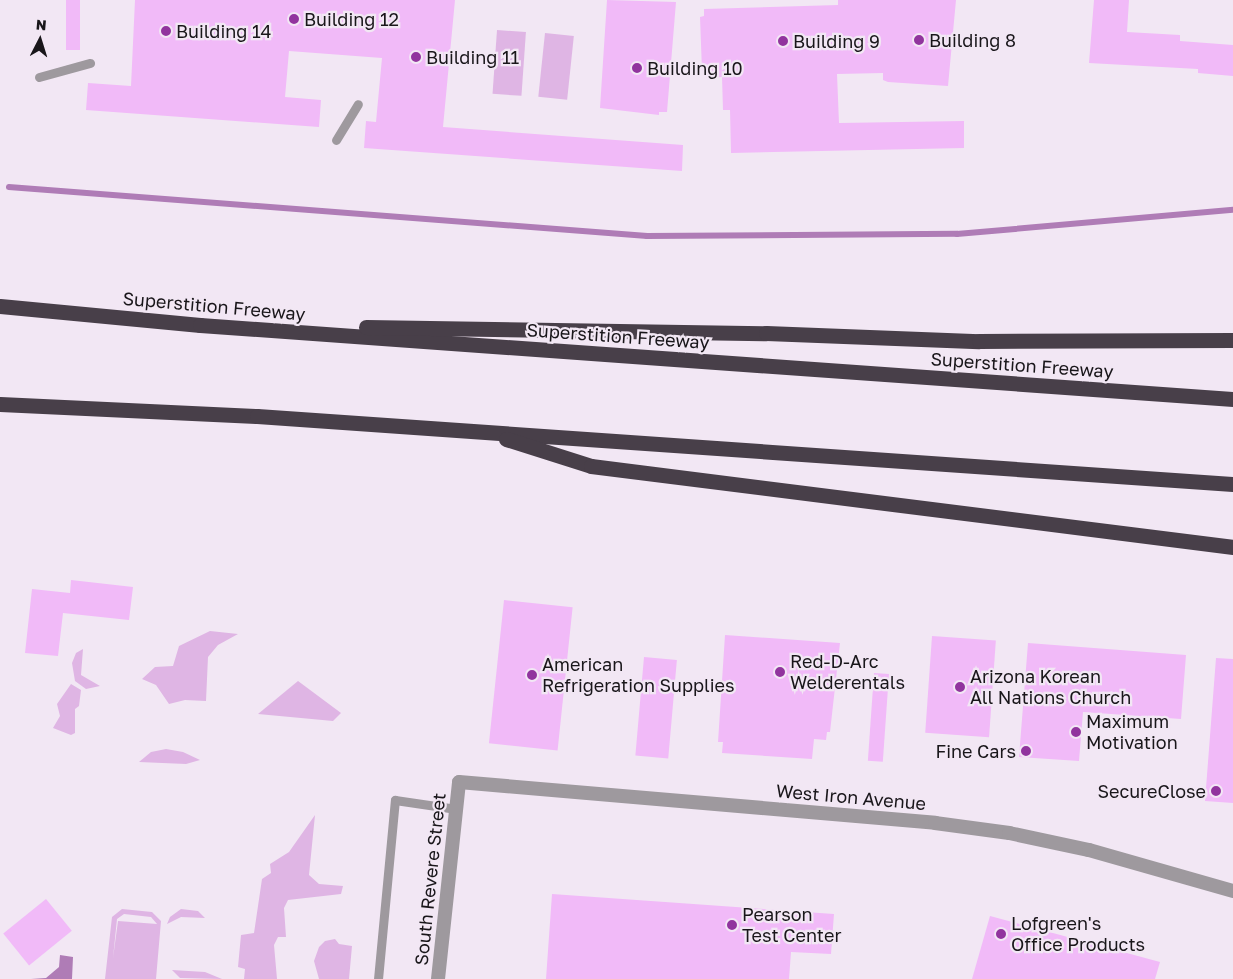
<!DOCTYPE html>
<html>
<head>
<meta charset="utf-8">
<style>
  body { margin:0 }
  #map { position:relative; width:1233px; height:979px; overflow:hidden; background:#f2e7f4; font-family:"Golos Text",sans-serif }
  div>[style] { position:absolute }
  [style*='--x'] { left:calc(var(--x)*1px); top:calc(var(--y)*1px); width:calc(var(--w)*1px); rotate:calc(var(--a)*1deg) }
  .green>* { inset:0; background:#dfb5e4; transform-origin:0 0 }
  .water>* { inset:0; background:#af7cb6 }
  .stream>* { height:5.5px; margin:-2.75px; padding:0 2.75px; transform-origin:2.75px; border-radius:2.75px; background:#af7cb6 }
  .building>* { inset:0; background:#f1baf8; transform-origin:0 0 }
  .service>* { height:9px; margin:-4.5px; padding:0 4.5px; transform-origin:4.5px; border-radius:4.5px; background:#9e999e }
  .minor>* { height:14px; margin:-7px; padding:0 7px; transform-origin:7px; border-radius:7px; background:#9e999e }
  .motorway>* { height:15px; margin:-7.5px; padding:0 7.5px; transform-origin:7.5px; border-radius:7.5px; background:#483f49 }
  .dots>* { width:14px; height:14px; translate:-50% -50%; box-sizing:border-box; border:2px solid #f2e7f4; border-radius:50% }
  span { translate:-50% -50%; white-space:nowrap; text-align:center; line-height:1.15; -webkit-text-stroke:4.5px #f2e7f4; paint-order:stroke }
  .poi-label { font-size:18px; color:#19161a }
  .left { translate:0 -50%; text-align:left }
  .right { translate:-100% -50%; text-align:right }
  .street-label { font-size:18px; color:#19161a }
  .north { position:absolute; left:15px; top:15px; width:50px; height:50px; -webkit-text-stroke:4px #f2e7f4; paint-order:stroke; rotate:5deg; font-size:14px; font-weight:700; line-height:20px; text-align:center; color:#19161a }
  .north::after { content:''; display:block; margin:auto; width:18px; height:22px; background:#19161a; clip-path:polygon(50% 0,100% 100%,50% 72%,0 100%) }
</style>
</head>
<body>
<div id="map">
  <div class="green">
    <div style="left:497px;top:30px;width:29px;height:64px;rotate:4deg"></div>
    <div style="left:545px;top:33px;width:29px;height:64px;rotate:6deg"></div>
    <div style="clip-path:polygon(210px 631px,238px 634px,218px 645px,208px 657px,206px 701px,185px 700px,169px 704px,156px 685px,142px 679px,155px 667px,173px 666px,179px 646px)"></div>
    <div style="clip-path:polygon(83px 649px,81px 675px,100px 686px,86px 689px,75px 681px,72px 663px,76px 653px)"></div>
    <div style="clip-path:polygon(298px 681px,341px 713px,333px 721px,258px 714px)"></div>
    <div style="clip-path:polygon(71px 684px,81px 690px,79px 706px,75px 709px,75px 733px,71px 735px,53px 728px,60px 716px,57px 704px)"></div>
    <div style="clip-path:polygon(166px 749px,183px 752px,200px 760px,186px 764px,139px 762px,151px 752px)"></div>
    <div style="clip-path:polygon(315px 815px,309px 875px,319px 884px,343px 886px,341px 894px,288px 900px,284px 908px,286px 937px,278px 937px,274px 945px,277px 979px,244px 979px,245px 969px,238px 967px,241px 935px,254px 933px,262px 879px,271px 873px,270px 864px,289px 852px)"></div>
    <div style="clip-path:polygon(evenodd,122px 909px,152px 912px,161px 921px,156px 979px,105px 979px,112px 917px,122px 909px,124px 914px,151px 917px,157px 924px,118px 921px,113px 958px,117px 919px,124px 914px)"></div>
    <div style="clip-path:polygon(181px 909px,198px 911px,205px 918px,181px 917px,167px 924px,170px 917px)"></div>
    <div style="clip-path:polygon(335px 939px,339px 944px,352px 946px,349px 979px,319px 979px,314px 961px,319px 947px,325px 941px)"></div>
    <div style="clip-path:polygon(172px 970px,205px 972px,222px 979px,180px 978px)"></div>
  </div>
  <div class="water">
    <div style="clip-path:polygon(60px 955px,73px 957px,72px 979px,31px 979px,46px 978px,59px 967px)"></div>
  </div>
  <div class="stream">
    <div style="--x:9;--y:187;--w:640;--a:4.39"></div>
    <div style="--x:647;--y:236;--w:310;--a:-0.4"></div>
    <div style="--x:957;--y:234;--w:277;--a:-5"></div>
  </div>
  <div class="building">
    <div style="left:66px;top:0;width:14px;height:50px"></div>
    <div style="clip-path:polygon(135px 0,455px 0,443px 127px,683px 145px,682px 171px,364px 148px,366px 121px,376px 122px,382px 58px,289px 51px,285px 97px,321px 100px,319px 127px,86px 110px,88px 83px,131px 86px)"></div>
    <div style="clip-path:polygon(607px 0,676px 2px,667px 112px,659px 112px,659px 115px,600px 108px)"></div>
    <div style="clip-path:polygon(838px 0,956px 0,948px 86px,888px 82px,883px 80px,883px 73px,837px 74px,839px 123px,964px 121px,964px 148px,731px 153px,730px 110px,723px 110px,722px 77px,706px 78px,706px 71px,702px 71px,700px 17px,704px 16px,704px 9px,838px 5px)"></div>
    <div style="clip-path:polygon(1094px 0,1129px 0,1127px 32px,1180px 35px,1180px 41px,1233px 45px,1233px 76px,1198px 73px,1198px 69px,1089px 63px)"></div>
    <div style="clip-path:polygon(71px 580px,133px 587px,129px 620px,63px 613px,58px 656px,25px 653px,32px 589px,70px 593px)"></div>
    <div style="left:504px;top:600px;width:69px;height:144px;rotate:6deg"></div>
    <div style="clip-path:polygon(725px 635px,840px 643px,830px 732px,827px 732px,826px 740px,814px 739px,812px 759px,722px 753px,723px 742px,718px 742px)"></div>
    <div style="left:932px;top:636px;width:64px;height:97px;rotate:4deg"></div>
    <div style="clip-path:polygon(1028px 643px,1186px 655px,1181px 719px,1083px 712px,1079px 761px,1019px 757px)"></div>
    <div style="left:644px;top:657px;width:33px;height:99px;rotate:5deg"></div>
    <div style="clip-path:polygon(1216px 658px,1233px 659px,1233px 803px,1205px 801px)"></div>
    <div style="left:874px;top:673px;width:15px;height:88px;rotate:4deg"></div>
    <div style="clip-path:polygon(552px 894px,834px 914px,831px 954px,791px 952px,789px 979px,546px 979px)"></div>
    <div style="left:46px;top:899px;width:41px;height:55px;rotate:51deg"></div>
    <div style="clip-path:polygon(990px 916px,1160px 962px,1155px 979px,972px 979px)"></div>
  </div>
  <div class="service">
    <div style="--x:39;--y:77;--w:53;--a:-15.4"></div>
    <div style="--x:336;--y:140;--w:42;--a:-58.6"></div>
    <div style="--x:378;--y:979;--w:180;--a:-84.6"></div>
    <div style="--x:395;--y:800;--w:62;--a:8.4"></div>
  </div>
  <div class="minor">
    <div style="--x:438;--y:979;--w:198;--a:-83.9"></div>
    <div style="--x:459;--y:782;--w:478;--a:4.9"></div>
    <div style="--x:935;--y:823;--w:75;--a:7.7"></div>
    <div style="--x:1009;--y:833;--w:82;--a:12"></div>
    <div style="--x:1089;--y:850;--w:150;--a:15.9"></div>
  </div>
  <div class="motorway">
    <div style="--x:0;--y:306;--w:201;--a:5.4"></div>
    <div style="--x:200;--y:325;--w:1036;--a:4.1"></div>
    <div style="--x:366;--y:327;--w:400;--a:0.9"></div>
    <div style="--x:766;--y:333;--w:213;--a:2.2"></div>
    <div style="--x:979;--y:341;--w:254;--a:-0.2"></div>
    <div style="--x:0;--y:404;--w:257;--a:2.7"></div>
    <div style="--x:257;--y:416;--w:978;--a:3.99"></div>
    <div style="--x:506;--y:439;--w:89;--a:17.6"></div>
    <div style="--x:591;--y:466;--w:647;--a:7.19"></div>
  </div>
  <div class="dots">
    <div style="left:294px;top:19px;background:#91349e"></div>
    <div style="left:166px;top:31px;background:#91349e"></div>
    <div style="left:919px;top:40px;background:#91349e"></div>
    <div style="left:783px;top:41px;background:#91349e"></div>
    <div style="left:416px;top:57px;background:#91349e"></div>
    <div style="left:637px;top:68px;background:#91349e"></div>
    <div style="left:780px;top:672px;background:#91349e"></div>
    <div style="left:532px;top:675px;background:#91349e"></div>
    <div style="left:960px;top:687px;background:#91349e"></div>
    <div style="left:1076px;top:732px;background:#91349e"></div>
    <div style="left:1026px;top:751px;background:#91349e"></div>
    <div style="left:1216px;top:791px;background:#91349e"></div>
    <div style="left:732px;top:925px;background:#91349e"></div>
    <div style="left:1001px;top:934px;background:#91349e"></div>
  </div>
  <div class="poi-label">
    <span class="left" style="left:304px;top:19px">Building 12</span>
    <span class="left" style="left:176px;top:31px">Building 14</span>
    <span class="left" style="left:929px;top:40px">Building 8</span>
    <span class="left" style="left:793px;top:41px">Building 9</span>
    <span class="left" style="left:426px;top:57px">Building 11</span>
    <span class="left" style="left:647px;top:68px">Building 10</span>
    <span class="left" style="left:790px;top:672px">Red-D-Arc<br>Welderentals</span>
    <span class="left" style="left:542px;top:675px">American<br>Refrigeration Supplies</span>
    <span class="left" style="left:970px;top:687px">Arizona Korean<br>All Nations Church</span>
    <span class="left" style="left:1086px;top:732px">Maximum<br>Motivation</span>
    <span class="right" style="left:1016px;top:751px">Fine Cars</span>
    <span class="right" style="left:1206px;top:791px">SecureClose</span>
    <span class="left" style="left:742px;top:925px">Pearson<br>Test Center</span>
    <span class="left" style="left:1011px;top:934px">Lofgreen's<br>Office Products</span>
  </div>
  <div class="street-label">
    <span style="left:214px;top:306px;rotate:5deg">Superstition Freeway</span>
    <span style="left:618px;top:336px;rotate:4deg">Superstition Freeway</span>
    <span style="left:1022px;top:365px;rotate:4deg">Superstition Freeway</span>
    <span style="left:851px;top:797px;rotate:5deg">West Iron Avenue</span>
    <span style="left:430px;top:879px;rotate:-84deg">South Revere Street</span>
  </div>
  <div class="north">N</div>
</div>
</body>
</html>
